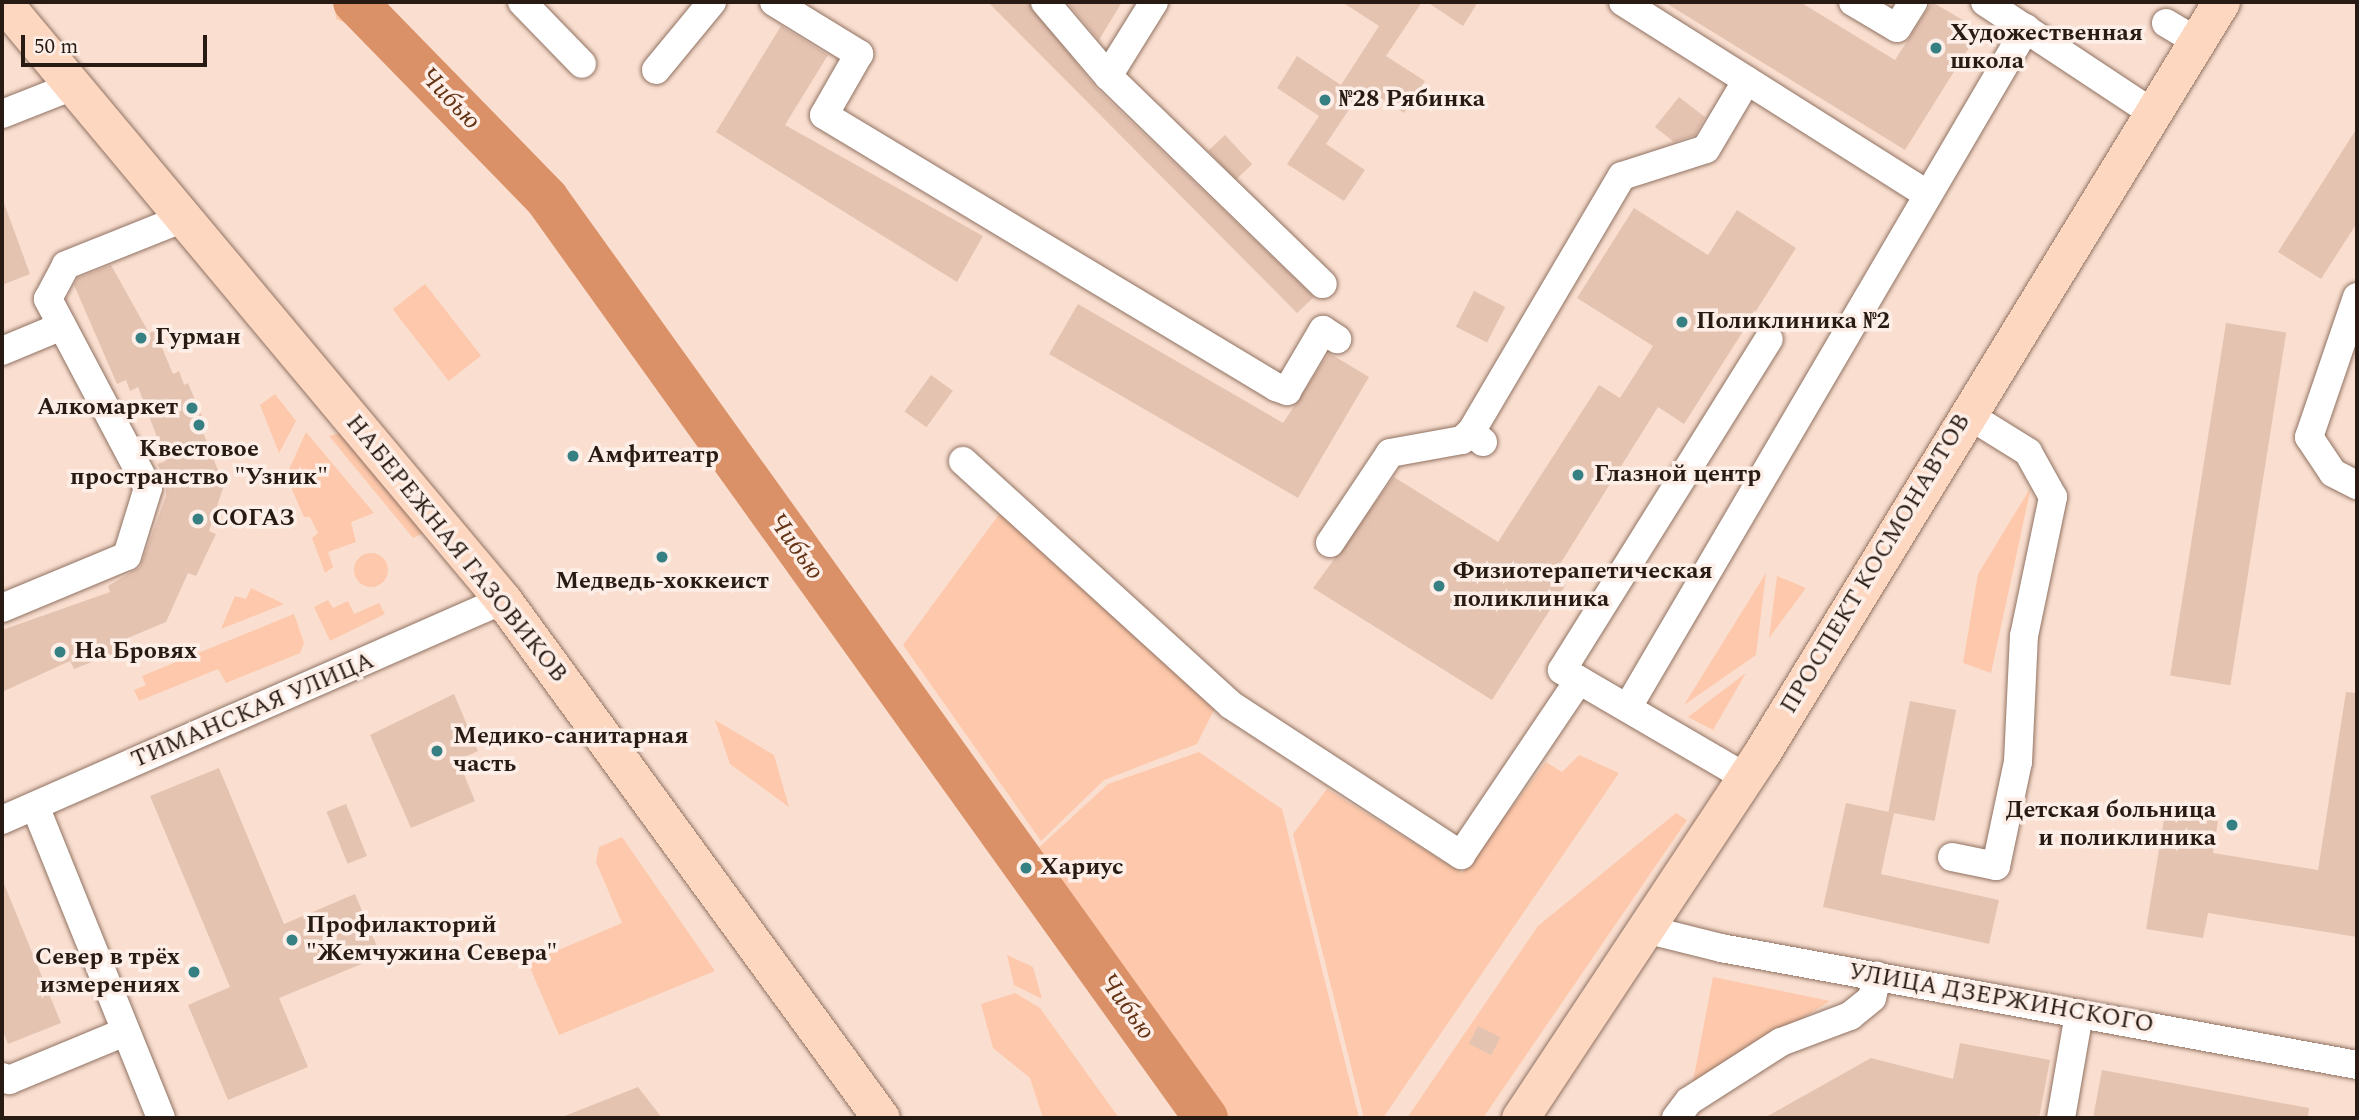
<!DOCTYPE html>
<html>
<head>
<meta charset="utf-8">
<style>
  body { margin:0 }
  #map { position:relative; width:2359px; height:1120px; overflow:hidden; background:#fadfd0; font-family:Spectral,serif }
  div>[style] { position:absolute }
  [style*='--x'] { left:calc(var(--x)*1px); top:calc(var(--y)*1px); width:calc(var(--w)*1px); rotate:calc(var(--a)*1deg) }
  .green>* { inset:0; background:#fdc8ab; transform-origin:0 0 }
  .round { border-radius:50% }
  .river>* { height:44px; margin:-22px; padding:0 22px; transform-origin:22px; border-radius:22px; background:#db9167 }
  .building>* { inset:0; background:#e5c3b1; transform-origin:0 0 }
  .roads { filter:drop-shadow(0 0 2px #907262) drop-shadow(0 0 2px #907262) }
  .minor>* { height:28px; margin:-14px; padding:0 14px; transform-origin:14px; border-radius:14px; background:#fff }
  .major>* { height:37px; margin:-18.5px; padding:0 18.5px; transform-origin:18.5px; border-radius:18.5px; background:#fed7c1 }
  .dots>* { width:19px; height:19px; translate:-50% -50%; box-sizing:border-box; border:4px solid #fdefe8; border-radius:50% }
  span { translate:-50% -50%; white-space:nowrap; text-align:center; line-height:1.15; -webkit-text-stroke:7px #fdefe8; paint-order:stroke }
  .poi-label { font-size:24px; color:#271b14; font-weight:700 }
  .left { translate:0 -50%; text-align:left }
  .right { translate:-100% -50%; text-align:right }
  .street-label { font-size:24px; color:#271b14 }
  .water-label { font-size:26px; color:#653416; font-style:italic }
  .frame { position:absolute; inset:0; border:4px solid #271b14; pointer-events:none }
  .scale { position:absolute; left:21px; top:35px; width:186px; height:32px; box-sizing:border-box; border:4px solid #271b14; border-top:0; padding-left:9px; font-size:21px; line-height:24px; white-space:nowrap; color:#271b14; -webkit-text-stroke:5px #fdefe8; paint-order:stroke }
</style>
</head>
<body>
<div id="map">
  <div class="green">
    <div style="clip-path:polygon(334px 2px,358px 8px,370px 34px,336px 19px)"></div>
    <div style="left:425px;top:284px;width:91px;height:41px;rotate:52deg"></div>
    <div style="clip-path:polygon(275px 394px,296px 421px,279px 453px,260px 405px)"></div>
    <div style="clip-path:polygon(349px 431px,432px 529px,413px 538px,329px 436px)"></div>
    <div style="clip-path:polygon(306px 432px,374px 513px,351px 522px,356px 542px,328px 552px,333px 567px,325px 573px,312px 538px,318px 533px,310px 517px,304px 517px,286px 476px)"></div>
    <div style="clip-path:polygon(2031px 487px,1991px 673px,1963px 663px,1978px 574px)"></div>
    <div style="clip-path:polygon(1003px 509px,1217px 704px,1197px 744px,1104px 780px,1041px 841px,903px 645px)"></div>
    <div class="round" style="left:354px;top:553px;width:34px;height:34px"></div>
    <div style="clip-path:polygon(1766px 573px,1756px 655px,1684px 705px)"></div>
    <div style="clip-path:polygon(1777px 576px,1806px 588px,1769px 638px)"></div>
    <div style="clip-path:polygon(251px 588px,284px 604px,221px 629px,235px 596px,246px 599px)"></div>
    <div style="clip-path:polygon(328px 600px,333px 608px,348px 601px,354px 614px,379px 603px,385px 614px,330px 641px,314px 607px)"></div>
    <div style="clip-path:polygon(294px 614px,304px 643px,300px 653px,226px 683px,218px 669px,139px 701px,134px 690px,146px 685px,142px 676px)"></div>
    <div style="clip-path:polygon(1746px 673px,1713px 730px,1688px 717px)"></div>
    <div style="clip-path:polygon(715px 720px,774px 755px,789px 807px,730px 764px)"></div>
    <div style="clip-path:polygon(1199px 752px,1282px 809px,1359px 1118px,1219px 1118px,1033px 853px,1108px 784px)"></div>
    <div style="clip-path:polygon(1579px 755px,1619px 773px,1383px 1118px,1364px 1118px,1293px 834px,1327px 789px,1462px 873px,1546px 762px,1562px 772px)"></div>
    <div style="clip-path:polygon(1676px 813px,1687px 820px,1483px 1118px,1407px 1118px,1538px 926px)"></div>
    <div style="clip-path:polygon(622px 837px,715px 971px,559px 1035px,528px 963px,622px 923px,596px 862px,599px 847px)"></div>
    <div style="clip-path:polygon(1007px 955px,1033px 967px,1042px 999px,1014px 985px)"></div>
    <div style="clip-path:polygon(1713px 977px,1830px 1001px,1692px 1087px)"></div>
    <div style="clip-path:polygon(1015px 993px,1040px 1008px,1119px 1118px,1043px 1118px,1030px 1078px,993px 1048px,981px 1004px)"></div>
  </div>
  <div class="river">
    <div style="--x:355;--y:2;--w:275;--a:45.7"></div>
    <div style="--x:547;--y:199;--w:1131;--a:54.36"></div>
  </div>
  <div class="building">
    <div style="clip-path:polygon(988px 2px,1029px 2px,1096px 88px,1314px 297px,1297px 313px)"></div>
    <div style="clip-path:polygon(1067px 2px,1122px 2px,1099px 40px)"></div>
    <div style="clip-path:polygon(1342px 2px,1422px 2px,1386px 56px,1425px 81px,1404px 113px,1364px 87px,1326px 144px,1365px 170px,1344px 201px,1287px 164px,1319px 116px,1277px 88px,1297px 56px,1341px 85px,1379px 26px)"></div>
    <div style="clip-path:polygon(1427px 2px,1478px 2px,1463px 26px)"></div>
    <div style="clip-path:polygon(1664px 2px,1800px 2px,1895px 60px,1932px 2px,1980px 30px,1905px 150px)"></div>
    <div style="clip-path:polygon(781px 26px,828px 55px,785px 125px,983px 236px,957px 282px,716px 132px)"></div>
    <div style="clip-path:polygon(1679px 97px,1705px 117px,1695px 135px,1674px 142px,1655px 127px)"></div>
    <div style="clip-path:polygon(2357px 128px,2357px 223px,2321px 279px,2278px 252px)"></div>
    <div style="left:1225px;top:135px;width:40px;height:23px;rotate:47deg"></div>
    <div style="clip-path:polygon(4px 203px,30px 274px,2px 285px,2px 204px)"></div>
    <div style="clip-path:polygon(1634px 208px,1708px 255px,1737px 210px,1796px 248px,1684px 424px,1658px 407px,1552px 577px,1566px 585px,1492px 700px,1313px 588px,1394px 477px,1498px 542px,1599px 385px,1620px 398px,1653px 346px,1577px 298px)"></div>
    <div style="clip-path:polygon(111px 265px,149px 333px,155px 331px,173px 374px,179px 371px,184px 385px,188px 383px,207px 428px,202px 430px,224px 485px,209px 531px,216px 534px,196px 576px,188px 573px,166px 622px,116px 643px,118px 652px,74px 669px,70px 661px,2px 692px,2px 630px,110px 592px,108px 586px,140px 567px,166px 496px,166px 480px,157px 464px,166px 461px,138px 387px,130px 391px,126px 380px,117px 384px,74px 285px,78px 278px)"></div>
    <div style="left:1474px;top:291px;width:35px;height:40px;rotate:27deg"></div>
    <div style="clip-path:polygon(1078px 304px,1283px 423px,1329px 353px,1369px 377px,1298px 498px,1049px 354px)"></div>
    <div style="left:2226px;top:323px;width:61px;height:357px;rotate:9deg"></div>
    <div style="left:931px;top:375px;width:27px;height:45px;rotate:36deg"></div>
    <div style="clip-path:polygon(2346px 692px,2357px 693px,2357px 937px,2208px 913px,2203px 938px,2146px 929px,2165px 813px,2218px 821px,2213px 853px,2318px 870px)"></div>
    <div style="clip-path:polygon(454px 694px,478px 751px,458px 760px,475px 801px,411px 828px,370px 735px)"></div>
    <div style="left:1910px;top:701px;width:47px;height:113px;rotate:11deg"></div>
    <div style="clip-path:polygon(219px 768px,284px 924px,355px 894px,381px 956px,279px 998px,308px 1067px,228px 1100px,188px 1005px,230px 987px,150px 796px)"></div>
    <div style="clip-path:polygon(1846px 803px,1894px 813px,1881px 874px,1999px 900px,1989px 944px,1823px 907px)"></div>
    <div style="left:346px;top:804px;width:56px;height:21px;rotate:68deg"></div>
    <div style="clip-path:polygon(2px 879px,61px 1023px,8px 1044px,2px 1029px)"></div>
    <div style="left:1478px;top:1026px;width:25px;height:20px;rotate:27deg"></div>
    <div style="clip-path:polygon(1960px 1043px,2050px 1060px,2039px 1118px,1764px 1118px,1871px 1058px,1953px 1079px)"></div>
    <div style="clip-path:polygon(2102px 1070px,2309px 1108px,2308px 1118px,2093px 1118px)"></div>
    <div style="clip-path:polygon(638px 1087px,662px 1118px,562px 1118px,562px 1117px)"></div>
  </div>
  <div class="roads">
    <div class="minor">
      <div style="--x:522;--y:2;--w:86;--a:45.9"></div>
      <div style="--x:774;--y:2;--w:100;--a:31.5"></div>
      <div style="--x:859;--y:54;--w:70;--a:119.8"></div>
      <div style="--x:824;--y:115;--w:528;--a:31.04"></div>
      <div style="--x:1276;--y:387;--w:12;--a:20"></div>
      <div style="--x:1287;--y:391;--w:71;--a:-59.5"></div>
      <div style="--x:1323;--y:330;--w:17;--a:33"></div>
      <div style="--x:1045;--y:2;--w:97;--a:49.6"></div>
      <div style="--x:1108;--y:76;--w:299;--a:44.1"></div>
      <div style="--x:1623;--y:2;--w:360;--a:32.3"></div>
      <div style="--x:1853;--y:2;--w:51;--a:30.6"></div>
      <div style="--x:1897;--y:28;--w:31;--a:-58"></div>
      <div style="--x:1985;--y:2;--w:199;--a:33.5"></div>
      <div style="--x:2166;--y:23;--w:35;--a:31"></div>
      <div style="--x:656;--y:70;--w:88;--a:-50.5"></div>
      <div style="--x:1108;--y:76;--w:87;--a:-58.1"></div>
      <div style="--x:2;--y:114;--w:76;--a:-21.5"></div>
      <div style="--x:2357;--y:297;--w:148;--a:108.9"></div>
      <div style="--x:2309;--y:437;--w:43;--a:56.3"></div>
      <div style="--x:2333;--y:473;--w:27;--a:27"></div>
      <div style="--x:2;--y:351;--w:65;--a:-22.6"></div>
      <div style="--x:1483;--y:442;--w:16;--a:-140"></div>
      <div style="--x:1471;--y:432;--w:297;--a:-59.5"></div>
      <div style="--x:1622;--y:176;--w:88;--a:-17.8"></div>
      <div style="--x:1706;--y:149;--w:80;--a:-59.3"></div>
      <div style="--x:963;--y:461;--w:362;--a:42.3"></div>
      <div style="--x:1231;--y:705;--w:275;--a:33.1"></div>
      <div style="--x:1461;--y:855;--w:211;--a:-56"></div>
      <div style="--x:1330;--y:543;--w:108;--a:-56.3"></div>
      <div style="--x:1390;--y:453;--w:73;--a:-10.2"></div>
      <div style="--x:1462;--y:440;--w:12;--a:-42"></div>
      <div style="--x:2;--y:608;--w:135;--a:-22.6"></div>
      <div style="--x:127;--y:556;--w:71;--a:-72.8"></div>
      <div style="--x:148;--y:488;--w:214;--a:-117.9"></div>
      <div style="--x:48;--y:299;--w:38;--a:-62"></div>
      <div style="--x:66;--y:265;--w:129;--a:-21.8"></div>
      <div style="--x:1628;--y:707;--w:787;--a:-59.62"></div>
      <div style="--x:1745;--y:777;--w:212;--a:-149.7"></div>
      <div style="--x:1562;--y:670;--w:390;--a:-58"></div>
      <div style="--x:35;--y:806;--w:336;--a:68"></div>
      <div style="--x:2;--y:820;--w:547;--a:-23.71"></div>
      <div style="--x:1952;--y:857;--w:45;--a:11.6"></div>
      <div style="--x:1996;--y:866;--w:106;--a:-78.1"></div>
      <div style="--x:2018;--y:762;--w:126;--a:-87.3"></div>
      <div style="--x:2024;--y:636;--w:142;--a:-78.2"></div>
      <div style="--x:2053;--y:497;--w:51;--a:-119.1"></div>
      <div style="--x:2028;--y:452;--w:72;--a:-148.1"></div>
      <div style="--x:1645;--y:929;--w:78;--a:14"></div>
      <div style="--x:1721;--y:948;--w:647;--a:10.42"></div>
      <div style="--x:2;--y:1077;--w:8;--a:23"></div>
      <div style="--x:9;--y:1080;--w:126;--a:-22.5"></div>
      <div style="--x:1676;--y:1118;--w:21;--a:-53"></div>
      <div style="--x:1689;--y:1101;--w:109;--a:-32.7"></div>
      <div style="--x:1781;--y:1042;--w:74;--a:-20.6"></div>
      <div style="--x:1850;--y:1016;--w:28;--a:-39"></div>
      <div style="--x:1872;--y:998;--w:23;--a:-77"></div>
      <div style="--x:2061;--y:1118;--w:106;--a:-80.2"></div>
    </div>
    <div class="major">
      <div style="--x:3;--y:2;--w:779;--a:50.1"></div>
      <div style="--x:503;--y:600;--w:641;--a:53.88"></div>
      <div style="--x:1520;--y:1118;--w:437;--a:-56.5"></div>
      <div style="--x:1761;--y:754;--w:882;--a:-58.55"></div>
    </div>
  </div>
  <div class="dots">
    <div style="left:1936px;top:48px;background:#367f82"></div>
    <div style="left:1325px;top:100px;background:#367f82"></div>
    <div style="left:1682px;top:322px;background:#367f82"></div>
    <div style="left:141px;top:338px;background:#367f82"></div>
    <div style="left:192px;top:408px;background:#367f82"></div>
    <div style="left:199px;top:425px;background:#367f82"></div>
    <div style="left:573px;top:456px;background:#367f82"></div>
    <div style="left:1578px;top:475px;background:#367f82"></div>
    <div style="left:198px;top:519px;background:#367f82"></div>
    <div style="left:662px;top:557px;background:#367f82"></div>
    <div style="left:1439px;top:586px;background:#367f82"></div>
    <div style="left:60px;top:652px;background:#367f82"></div>
    <div style="left:437px;top:751px;background:#367f82"></div>
    <div style="left:2232px;top:825px;background:#367f82"></div>
    <div style="left:1026px;top:868px;background:#367f82"></div>
    <div style="left:292px;top:940px;background:#367f82"></div>
    <div style="left:194px;top:972px;background:#367f82"></div>
  </div>
  <div class="poi-label">
    <span class="left" style="left:1950px;top:48px">Художественная<br>школа</span>
    <span class="left" style="left:1339px;top:100px">№28 Рябинка</span>
    <span class="left" style="left:1696px;top:322px">Поликлиника №2</span>
    <span class="left" style="left:155px;top:338px">Гурман</span>
    <span class="right" style="left:178px;top:408px">Алкомаркет</span>
    <span style="left:199px;top:464px">Квестовое<br>пространство "Узник"</span>
    <span class="left" style="left:587px;top:456px">Амфитеатр</span>
    <span class="left" style="left:1594px;top:475px">Глазной центр</span>
    <span class="left" style="left:212px;top:519px">СОГАЗ</span>
    <span class="left" style="left:1453px;top:586px">Физиотерапетическая<br>поликлиника</span>
    <span style="left:662px;top:582px">Медведь-хоккеист</span>
    <span class="left" style="left:74px;top:652px">На Бровях</span>
    <span class="left" style="left:453px;top:751px">Медико-санитарная<br>часть</span>
    <span class="right" style="left:2216px;top:825px">Детская больница<br>и поликлиника</span>
    <span class="left" style="left:1040px;top:868px">Хариус</span>
    <span class="left" style="left:306px;top:940px">Профилакторий<br>"Жемчужина Севера"</span>
    <span class="right" style="left:180px;top:972px">Север в трёх<br>измерениях</span>
  </div>
  <div class="street-label">
    <span style="left:456px;top:549px;rotate:51deg">НАБЕРЕЖНАЯ ГАЗОВИКОВ</span>
    <span style="left:1876px;top:564px;rotate:-59deg">ПРОСПЕКТ КОСМОНАВТОВ</span>
    <span style="left:253px;top:711px;rotate:-23deg">ТИМАНСКАЯ УЛИЦА</span>
    <span style="left:2001px;top:999px;rotate:10deg">УЛИЦА ДЗЕРЖИНСКОГО</span>
  </div>
  <div class="water-label">
    <span style="left:450px;top:99px;rotate:46deg">Чибью</span>
    <span style="left:796px;top:547px;rotate:54deg">Чибью</span>
    <span style="left:1127px;top:1007px;rotate:54deg">Чибью</span>
  </div>
  <div class="frame"></div>
  <div class="scale">50 m</div>
</div>
</body>
</html>
